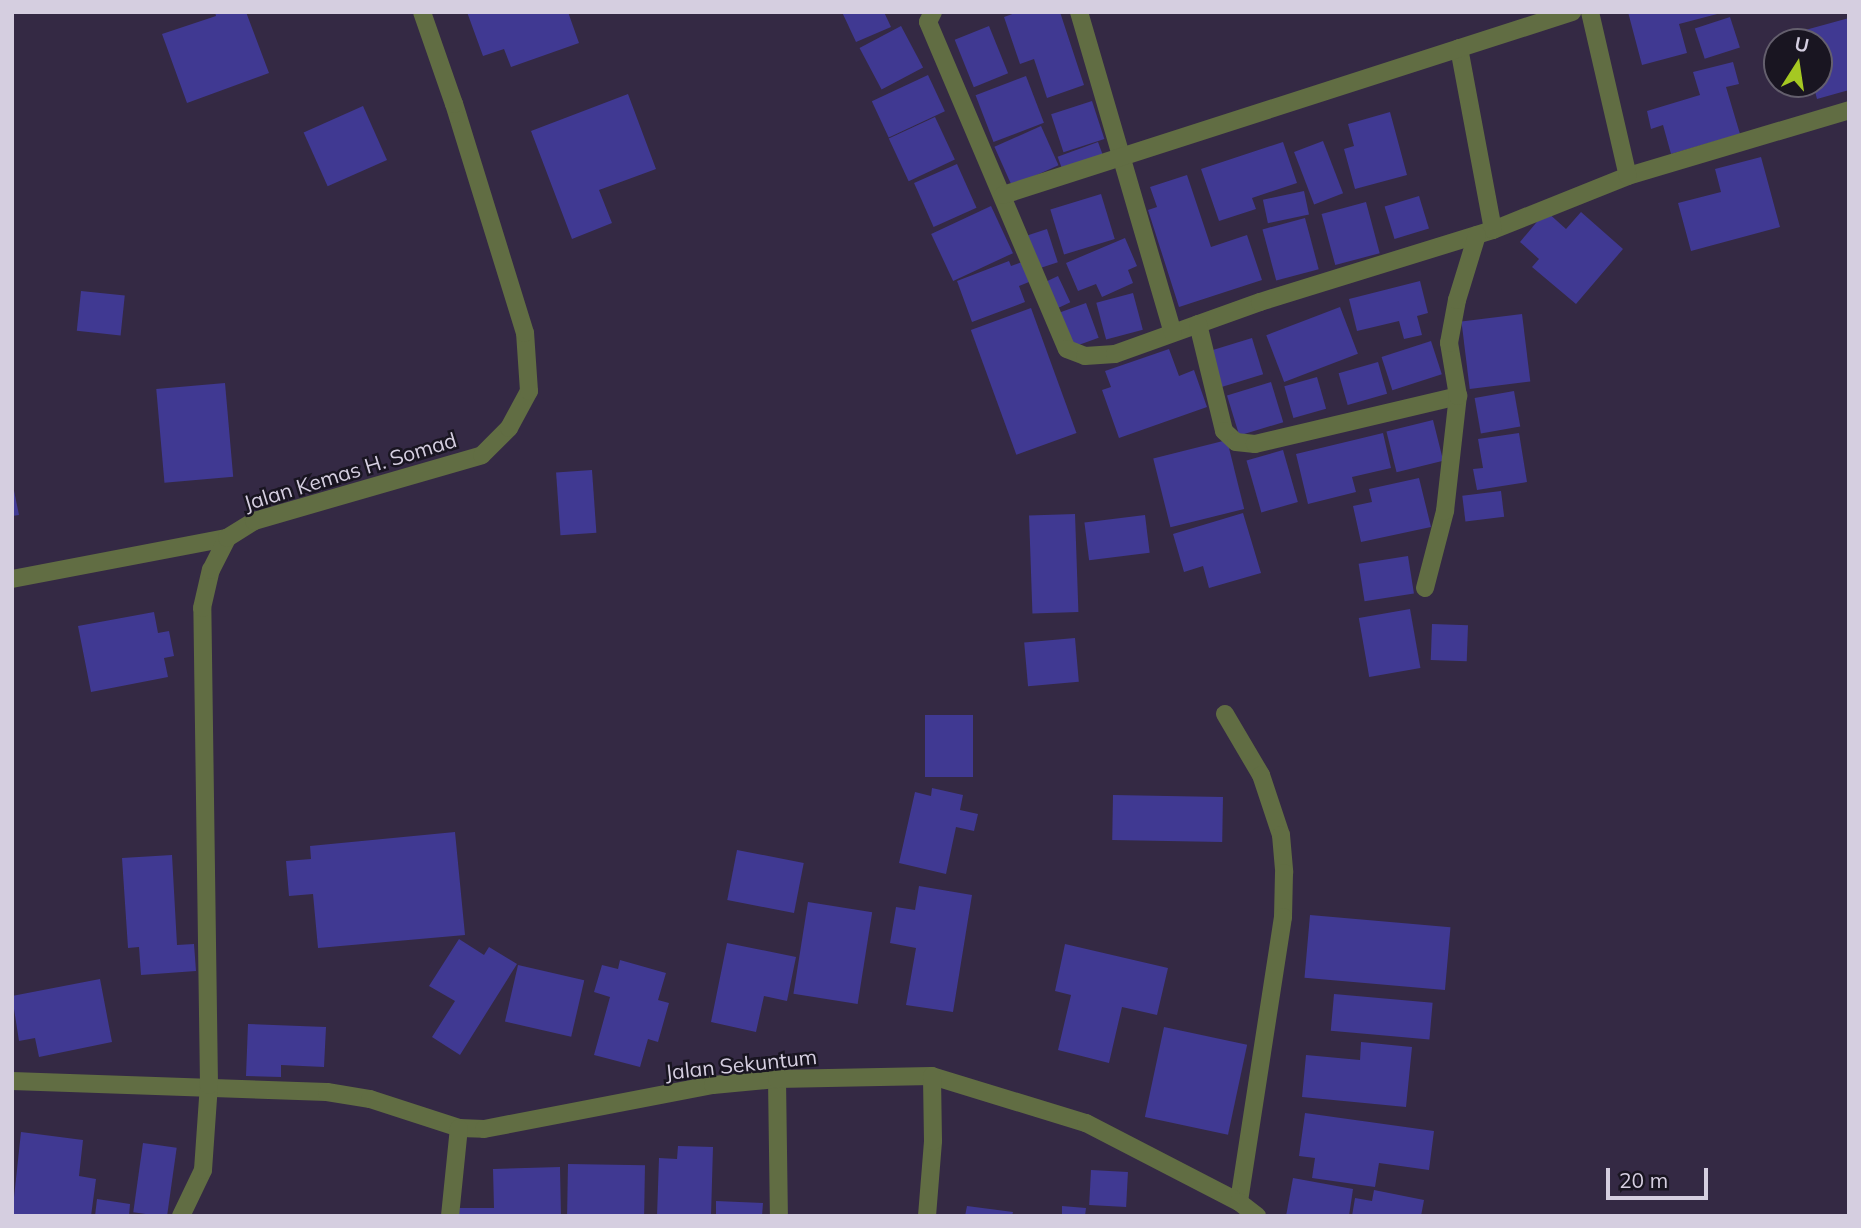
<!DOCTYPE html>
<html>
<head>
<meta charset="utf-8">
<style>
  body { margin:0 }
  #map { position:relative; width:1861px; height:1228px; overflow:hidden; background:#342944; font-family:Mulish,sans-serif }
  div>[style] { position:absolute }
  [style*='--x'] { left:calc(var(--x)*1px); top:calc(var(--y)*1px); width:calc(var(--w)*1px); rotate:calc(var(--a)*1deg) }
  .building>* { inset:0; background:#403992; transform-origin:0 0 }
  .minor>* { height:18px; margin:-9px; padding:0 9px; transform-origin:9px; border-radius:9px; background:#616d43 }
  span { translate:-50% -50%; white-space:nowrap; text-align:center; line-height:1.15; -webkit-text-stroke:5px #191521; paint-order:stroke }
  .street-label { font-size:21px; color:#d5cee0 }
  .frame { position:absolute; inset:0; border:14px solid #d5cee0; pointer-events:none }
  .north { position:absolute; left:1763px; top:28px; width:70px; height:70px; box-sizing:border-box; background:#191521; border:2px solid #645f6d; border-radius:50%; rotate:12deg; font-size:19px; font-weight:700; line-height:28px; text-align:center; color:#d5cee0 }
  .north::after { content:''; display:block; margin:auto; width:24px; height:32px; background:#a5c822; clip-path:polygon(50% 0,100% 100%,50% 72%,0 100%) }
  .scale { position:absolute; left:1606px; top:1168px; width:102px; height:32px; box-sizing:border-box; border:4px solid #d5cee0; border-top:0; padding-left:9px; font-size:21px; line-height:24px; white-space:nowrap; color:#d5cee0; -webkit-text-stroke:5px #191521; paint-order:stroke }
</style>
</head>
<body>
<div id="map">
  <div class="building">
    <div style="clip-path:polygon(215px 12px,246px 12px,269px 73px,187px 103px,162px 34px,216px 16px)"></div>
    <div style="clip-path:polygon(467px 12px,568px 12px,579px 43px,511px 67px,504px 49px,483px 56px)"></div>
    <div style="clip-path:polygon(842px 12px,884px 12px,891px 27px,856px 42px)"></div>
    <div style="clip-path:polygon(1018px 12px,1060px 12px,1084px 85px,1047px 98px,1034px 59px,1020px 64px,1004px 17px)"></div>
    <div style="clip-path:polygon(1628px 12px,1721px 12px,1721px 13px,1679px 24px,1687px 53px,1642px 65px)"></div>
    <div style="left:1730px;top:17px;width:32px;height:37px;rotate:72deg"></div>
    <div style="clip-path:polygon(1849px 18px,1849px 90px,1817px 99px,1813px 84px,1819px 84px,1819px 42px,1801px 42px,1798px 32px)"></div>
    <div style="left:901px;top:26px;width:47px;height:47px;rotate:62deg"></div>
    <div style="left:989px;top:26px;width:51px;height:37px;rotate:68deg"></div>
    <div style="clip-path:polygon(1733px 62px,1739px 84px,1726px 87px,1740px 134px,1671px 154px,1663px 125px,1651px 129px,1647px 111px,1700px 95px,1693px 72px)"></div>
    <div style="left:928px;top:75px;width:40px;height:62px;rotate:65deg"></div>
    <div style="left:1026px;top:76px;width:50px;height:54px;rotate:69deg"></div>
    <div style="clip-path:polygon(628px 94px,656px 169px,599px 190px,612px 223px,572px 239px,531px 131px)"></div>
    <div style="left:1092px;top:101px;width:40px;height:43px;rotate:72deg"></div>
    <div style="left:363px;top:106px;width:59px;height:65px;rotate:66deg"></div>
    <div style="clip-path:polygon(1390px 112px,1407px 175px,1355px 189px,1344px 149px,1354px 146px,1348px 124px)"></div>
    <div style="left:935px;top:117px;width:47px;height:51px;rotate:65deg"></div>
    <div style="left:1041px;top:126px;width:43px;height:51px;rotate:66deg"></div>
    <div style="left:1323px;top:141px;width:56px;height:31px;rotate:69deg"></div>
    <div style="left:1098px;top:142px;width:15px;height:43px;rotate:70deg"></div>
    <div style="clip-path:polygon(1283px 142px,1297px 183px,1252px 198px,1256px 209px,1219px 221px,1201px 169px)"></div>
    <div style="clip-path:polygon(1761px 157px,1780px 227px,1691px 251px,1678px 203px,1721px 192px,1715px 169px)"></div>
    <div style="left:957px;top:164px;width:48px;height:47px;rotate:66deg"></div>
    <div style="clip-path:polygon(1187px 175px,1211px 247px,1247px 235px,1262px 280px,1179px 307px,1148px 210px,1157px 207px,1150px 187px)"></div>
    <div style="left:1304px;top:191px;width:24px;height:42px;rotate:78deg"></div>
    <div style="left:1101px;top:194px;width:47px;height:53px;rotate:73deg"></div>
    <div style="left:1419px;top:196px;width:34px;height:36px;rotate:73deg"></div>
    <div style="left:1366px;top:202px;width:53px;height:46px;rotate:75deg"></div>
    <div style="left:991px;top:206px;width:52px;height:66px;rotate:65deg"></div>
    <div style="clip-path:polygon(1546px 211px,1566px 229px,1581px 212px,1623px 249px,1576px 304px,1532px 267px,1539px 259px,1520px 242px)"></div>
    <div style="left:1305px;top:218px;width:53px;height:44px;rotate:75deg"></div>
    <div style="left:1047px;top:229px;width:35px;height:20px;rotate:72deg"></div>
    <div style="clip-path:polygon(1125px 238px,1137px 266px,1128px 270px,1133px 283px,1102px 297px,1096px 284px,1078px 291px,1066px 263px)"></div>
    <div style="clip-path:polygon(1009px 261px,1011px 266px,1022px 262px,1029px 282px,1019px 286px,1025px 302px,972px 322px,957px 281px)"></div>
    <div style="left:1058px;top:276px;width:29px;height:17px;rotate:65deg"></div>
    <div style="clip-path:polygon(1420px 281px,1428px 313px,1417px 316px,1422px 335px,1404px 339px,1399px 321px,1357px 331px,1349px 299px)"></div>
    <div style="left:81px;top:291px;width:44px;height:40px;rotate:6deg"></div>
    <div style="left:1133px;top:293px;width:38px;height:38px;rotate:75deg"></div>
    <div style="left:1086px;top:303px;width:37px;height:28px;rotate:70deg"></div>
    <div style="left:1340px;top:307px;width:50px;height:79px;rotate:69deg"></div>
    <div style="left:1031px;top:308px;width:133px;height:64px;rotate:70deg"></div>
    <div style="left:1522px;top:314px;width:68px;height:61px;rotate:83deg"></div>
    <div style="left:1252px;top:338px;width:38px;height:46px;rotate:73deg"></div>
    <div style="left:1431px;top:341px;width:35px;height:52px;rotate:72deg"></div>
    <div style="clip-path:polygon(1169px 349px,1179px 376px,1194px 370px,1207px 407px,1119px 438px,1102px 390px,1111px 387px,1105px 371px)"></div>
    <div style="left:1378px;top:362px;width:33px;height:41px;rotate:74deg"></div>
    <div style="left:1317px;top:377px;width:33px;height:34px;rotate:74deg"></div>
    <div style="left:1271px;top:382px;width:42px;height:46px;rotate:73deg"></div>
    <div style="left:225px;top:383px;width:94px;height:69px;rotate:85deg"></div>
    <div style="left:1514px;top:391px;width:36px;height:40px;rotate:80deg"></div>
    <div style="left:1433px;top:420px;width:42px;height:48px;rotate:76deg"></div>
    <div style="clip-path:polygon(1383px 433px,1391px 468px,1352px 477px,1356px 492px,1308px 504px,1296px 454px)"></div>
    <div style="clip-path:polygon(1519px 433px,1527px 482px,1477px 490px,1473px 469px,1483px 468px,1478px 439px)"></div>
    <div style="left:1227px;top:440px;width:71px;height:76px;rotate:76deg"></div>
    <div style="left:1283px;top:450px;width:54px;height:38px;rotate:74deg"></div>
    <div style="left:592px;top:470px;width:63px;height:36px;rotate:86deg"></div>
    <div style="clip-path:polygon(1419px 478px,1431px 527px,1361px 542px,1353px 506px,1372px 502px,1369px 489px)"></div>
    <div style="clip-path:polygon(12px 481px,19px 515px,12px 516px)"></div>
    <div style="left:1501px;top:491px;width:26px;height:39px;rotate:83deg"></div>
    <div style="clip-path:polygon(1243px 513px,1261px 573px,1209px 588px,1203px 566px,1184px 572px,1173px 534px)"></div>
    <div style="left:1075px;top:514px;width:98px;height:46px;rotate:88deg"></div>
    <div style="left:1145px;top:515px;width:38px;height:61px;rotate:83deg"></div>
    <div style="left:1408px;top:556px;width:38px;height:50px;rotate:81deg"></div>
    <div style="left:1410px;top:609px;width:60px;height:52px;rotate:80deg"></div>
    <div style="clip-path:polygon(154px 612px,158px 633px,169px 631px,174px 656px,164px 658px,168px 677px,91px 692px,78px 626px)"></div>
    <div style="left:1432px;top:624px;width:36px;height:36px;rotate:2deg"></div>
    <div style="left:1075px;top:638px;width:44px;height:51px;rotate:85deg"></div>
    <div style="left:925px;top:715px;width:48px;height:62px"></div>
    <div style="clip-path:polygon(932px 788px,963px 795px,960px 810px,978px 814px,974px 831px,956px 827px,946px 874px,899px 863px,915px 792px,931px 796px)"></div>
    <div style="left:1113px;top:795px;width:110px;height:45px;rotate:1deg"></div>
    <div style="clip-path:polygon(455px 832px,465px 935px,318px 948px,313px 894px,289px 896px,286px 861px,311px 859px,310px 846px)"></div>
    <div style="left:737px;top:850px;width:68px;height:51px;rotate:11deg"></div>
    <div style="clip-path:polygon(172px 855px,177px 945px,194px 944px,196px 971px,141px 975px,139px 947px,128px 948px,122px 858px)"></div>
    <div style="clip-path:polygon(919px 886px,972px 895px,953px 1012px,906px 1005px,916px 948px,890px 943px,896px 907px,915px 910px)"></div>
    <div style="left:808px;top:902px;width:65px;height:93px;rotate:9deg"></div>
    <div style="left:1310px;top:915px;width:141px;height:63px;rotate:5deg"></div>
    <div style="clip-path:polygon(459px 939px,484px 955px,489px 947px,517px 964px,460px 1055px,432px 1037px,455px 1001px,429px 986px)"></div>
    <div style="clip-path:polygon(727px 943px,796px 957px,787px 1001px,764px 996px,756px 1032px,711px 1022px)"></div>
    <div style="clip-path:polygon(1065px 944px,1168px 968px,1157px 1015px,1122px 1007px,1109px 1063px,1058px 1050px,1071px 995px,1055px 991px)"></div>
    <div style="clip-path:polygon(620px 960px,666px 973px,658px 1000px,669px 1003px,658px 1042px,648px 1039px,640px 1067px,594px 1055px,610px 997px,594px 992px,602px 965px,618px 969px)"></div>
    <div style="left:518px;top:965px;width:68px;height:58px;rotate:13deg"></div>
    <div style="clip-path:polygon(100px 979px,112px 1042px,39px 1057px,35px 1038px,19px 1041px,12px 996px)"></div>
    <div style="left:1334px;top:994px;width:99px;height:37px;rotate:5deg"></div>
    <div style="clip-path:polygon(248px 1024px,326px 1027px,324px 1067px,281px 1065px,281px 1077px,246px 1076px)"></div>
    <div style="left:1164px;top:1027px;width:85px;height:92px;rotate:12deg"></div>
    <div style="clip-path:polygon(1361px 1042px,1412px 1047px,1406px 1107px,1302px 1097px,1306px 1055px,1360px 1060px)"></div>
    <div style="clip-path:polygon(1305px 1113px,1434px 1131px,1429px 1170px,1379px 1163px,1375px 1187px,1312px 1178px,1315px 1158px,1299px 1156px)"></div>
    <div style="clip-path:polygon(21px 1132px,83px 1140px,79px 1176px,96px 1179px,91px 1216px,12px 1216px)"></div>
    <div style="left:143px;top:1143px;width:34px;height:70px;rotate:8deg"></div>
    <div style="clip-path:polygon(678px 1146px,713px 1147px,711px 1216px,657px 1216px,659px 1158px,677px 1159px)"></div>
    <div style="left:568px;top:1164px;width:77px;height:52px;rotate:1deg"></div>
    <div style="clip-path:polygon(560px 1167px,561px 1216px,458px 1216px,457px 1208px,494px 1208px,493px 1169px)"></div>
    <div style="left:1091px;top:1170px;width:37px;height:35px;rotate:3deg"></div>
    <div style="clip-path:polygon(1293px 1178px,1353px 1189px,1349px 1216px,1286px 1216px)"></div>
    <div style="clip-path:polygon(1374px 1190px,1424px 1200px,1421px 1216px,1352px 1216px,1355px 1198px,1372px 1201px)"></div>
    <div style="clip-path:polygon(97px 1199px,130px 1204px,129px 1216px,95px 1216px)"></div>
    <div style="clip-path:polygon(716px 1201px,763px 1203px,762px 1216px,716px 1216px)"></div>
    <div style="clip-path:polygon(967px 1206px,1013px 1212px,1012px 1216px,965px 1216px)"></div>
    <div style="clip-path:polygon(1062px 1206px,1086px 1208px,1085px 1216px,1062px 1216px)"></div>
  </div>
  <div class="minor">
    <div style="--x:933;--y:12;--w:11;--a:117"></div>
    <div style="--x:928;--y:22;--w:355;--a:67"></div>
    <div style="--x:1067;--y:349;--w:19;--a:21"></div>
    <div style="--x:1085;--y:356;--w:30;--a:-4"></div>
    <div style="--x:1115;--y:354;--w:154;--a:-19.7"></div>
    <div style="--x:1260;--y:302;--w:244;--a:-17.2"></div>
    <div style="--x:1493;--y:230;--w:145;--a:-21.8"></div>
    <div style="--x:1628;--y:176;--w:231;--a:-16.6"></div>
    <div style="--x:1079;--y:12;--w:334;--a:73.7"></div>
    <div style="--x:1590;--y:12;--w:168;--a:77"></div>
    <div style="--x:1459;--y:48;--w:185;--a:79.4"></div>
    <div style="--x:1003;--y:195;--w:598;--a:-17.83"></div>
    <div style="--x:1198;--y:324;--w:110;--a:76.3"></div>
    <div style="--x:1224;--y:431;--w:16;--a:43"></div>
    <div style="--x:1236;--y:442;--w:19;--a:6"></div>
    <div style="--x:1255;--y:444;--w:209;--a:-13.3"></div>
    <div style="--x:12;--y:579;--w:219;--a:-10.8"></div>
    <div style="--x:1425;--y:588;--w:80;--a:-75.4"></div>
    <div style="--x:1445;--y:511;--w:116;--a:-83.6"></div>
    <div style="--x:1458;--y:396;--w:54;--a:-99.6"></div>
    <div style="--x:1449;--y:343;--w:44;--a:-79.5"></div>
    <div style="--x:1457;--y:300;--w:68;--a:-72.9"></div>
    <div style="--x:1225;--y:714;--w:71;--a:59.5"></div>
    <div style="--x:1261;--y:775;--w:63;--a:71.6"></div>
    <div style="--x:1281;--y:835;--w:38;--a:85"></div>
    <div style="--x:1284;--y:873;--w:44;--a:91.3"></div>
    <div style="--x:1283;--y:917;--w:288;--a:98.8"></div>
    <div style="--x:777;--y:1079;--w:137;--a:89.2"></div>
    <div style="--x:12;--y:1081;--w:315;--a:2"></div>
    <div style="--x:327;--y:1092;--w:44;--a:9.2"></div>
    <div style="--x:370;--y:1099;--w:94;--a:18"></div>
    <div style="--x:459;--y:1128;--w:25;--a:2"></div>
    <div style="--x:484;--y:1129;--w:233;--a:-10.9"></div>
    <div style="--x:713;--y:1085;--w:64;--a:-5.4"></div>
    <div style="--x:777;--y:1079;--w:155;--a:-1.1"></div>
    <div style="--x:932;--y:1076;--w:161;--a:17"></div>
    <div style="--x:1086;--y:1123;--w:172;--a:27.3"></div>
    <div style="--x:1239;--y:1202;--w:23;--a:38"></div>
    <div style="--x:181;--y:1216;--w:51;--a:-64.4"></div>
    <div style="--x:203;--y:1170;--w:85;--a:-86"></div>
    <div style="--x:209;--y:1085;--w:477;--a:-90.8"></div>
    <div style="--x:202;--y:608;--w:39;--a:-77"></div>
    <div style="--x:211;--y:570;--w:36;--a:-63"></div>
    <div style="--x:227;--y:538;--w:32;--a:-32"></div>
    <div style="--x:254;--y:521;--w:237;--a:-16.1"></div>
    <div style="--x:482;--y:455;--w:38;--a:-45"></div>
    <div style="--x:509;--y:428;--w:42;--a:-61.6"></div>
    <div style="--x:529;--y:391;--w:58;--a:-93.9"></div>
    <div style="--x:525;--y:333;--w:240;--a:-107.2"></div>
    <div style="--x:454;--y:104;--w:97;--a:-109.2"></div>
    <div style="--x:450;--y:1216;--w:88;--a:-84.2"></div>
    <div style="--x:927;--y:1216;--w:75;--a:-85.4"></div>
    <div style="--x:933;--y:1141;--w:65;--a:-90.9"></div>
  </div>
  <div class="street-label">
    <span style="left:350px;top:471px;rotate:-17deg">Jalan Kemas H. Somad</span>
    <span style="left:741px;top:1064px;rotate:-6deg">Jalan Sekuntum</span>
  </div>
  <div class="frame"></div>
  <div class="north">U</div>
  <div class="scale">20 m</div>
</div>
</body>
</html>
